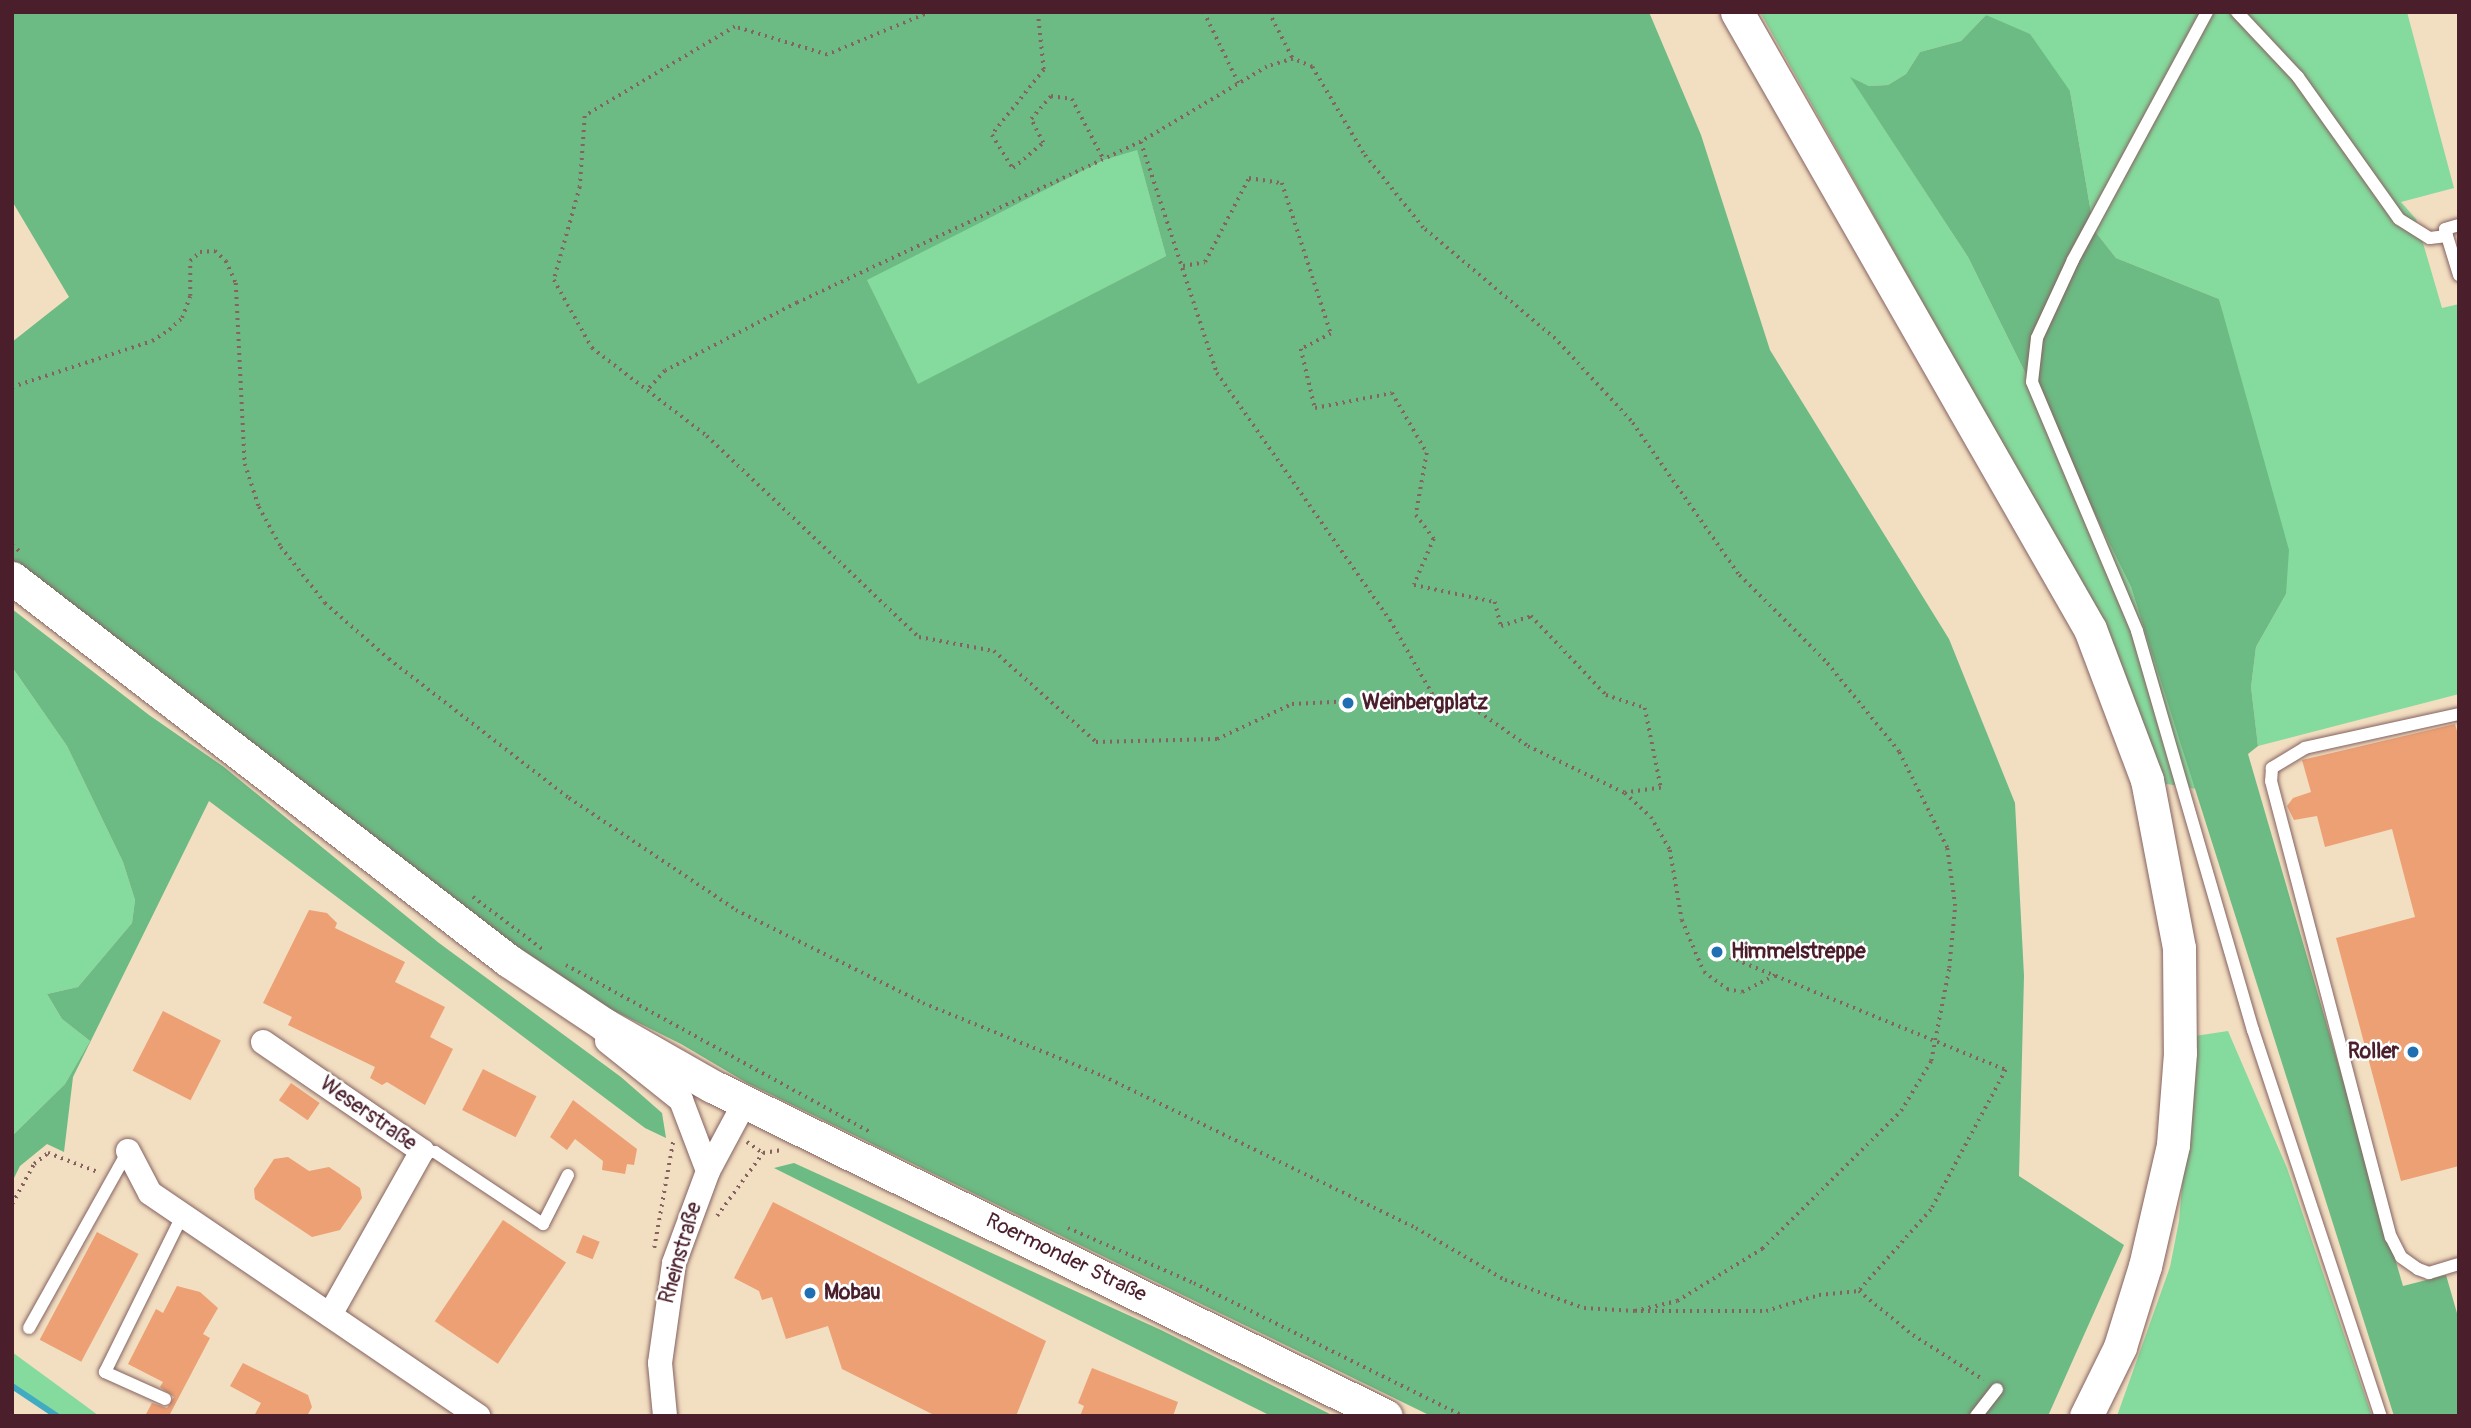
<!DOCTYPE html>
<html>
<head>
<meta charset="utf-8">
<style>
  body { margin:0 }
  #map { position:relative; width:2471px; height:1428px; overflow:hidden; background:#f2dec1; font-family:Pangolin,sans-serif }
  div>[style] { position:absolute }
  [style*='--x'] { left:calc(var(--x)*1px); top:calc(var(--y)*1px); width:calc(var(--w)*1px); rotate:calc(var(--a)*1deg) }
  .green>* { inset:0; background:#85da9d }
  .forest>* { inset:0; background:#6cba84 }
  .stream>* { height:6px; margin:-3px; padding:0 3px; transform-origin:3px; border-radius:3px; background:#41abc1 }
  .building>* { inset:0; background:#eca074; transform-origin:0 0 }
  .path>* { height:3.5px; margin-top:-1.75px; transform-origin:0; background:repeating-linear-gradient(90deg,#856260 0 2px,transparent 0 7px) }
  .roads { filter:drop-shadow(0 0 2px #856260) drop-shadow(0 0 2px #856260) }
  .lane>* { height:12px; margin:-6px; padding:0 6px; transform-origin:6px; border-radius:6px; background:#fff }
  .street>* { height:24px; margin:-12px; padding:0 12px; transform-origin:12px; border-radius:12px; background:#fff }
  .secondary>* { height:33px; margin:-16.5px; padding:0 16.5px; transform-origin:16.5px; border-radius:16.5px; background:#fff }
  .dots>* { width:19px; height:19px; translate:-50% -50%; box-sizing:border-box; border:4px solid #fff; border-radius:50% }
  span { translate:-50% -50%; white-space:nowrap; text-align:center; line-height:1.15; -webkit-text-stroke:5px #fff; paint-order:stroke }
  .poi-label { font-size:21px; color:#4a1f2b; font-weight:700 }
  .left { translate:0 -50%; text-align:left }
  .right { translate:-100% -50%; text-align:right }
  .street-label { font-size:21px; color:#4a1f2b }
  .frame { position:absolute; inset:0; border:14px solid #4a1f2b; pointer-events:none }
</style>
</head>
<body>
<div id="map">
  <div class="green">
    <div style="clip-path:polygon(1760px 12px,2407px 12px,2454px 188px,2401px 202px,2416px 219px,2442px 308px,2459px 304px,2459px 694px,2258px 746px,2251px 687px,2256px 647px,2286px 594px,2219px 299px,2116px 258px,2094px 230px,2070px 91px,1986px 15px,1961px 41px,1920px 52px,1906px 74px,1888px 85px,1869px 86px,1851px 78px,1968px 257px,2131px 587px,2196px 789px,2161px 783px,2054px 537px)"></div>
    <div style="clip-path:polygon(1137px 149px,1166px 256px,918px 385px,866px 279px,1104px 160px)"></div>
    <div style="clip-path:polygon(12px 667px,67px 746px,123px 862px,135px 900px,132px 923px,78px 987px,47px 994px,62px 1019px,90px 1041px,65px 1084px,12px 1136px)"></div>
    <div style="clip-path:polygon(2228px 1031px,2287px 1168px,2372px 1416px,2117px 1416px,2170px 1267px,2179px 1221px,2195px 1036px)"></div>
    <div style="clip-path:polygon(12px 1352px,83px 1404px,99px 1416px,60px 1416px,12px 1383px)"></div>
  </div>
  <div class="forest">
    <div style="clip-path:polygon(evenodd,12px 12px,1649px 12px,1701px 135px,1770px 350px,1949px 639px,2015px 803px,2024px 976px,2019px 1176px,2124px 1245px,2048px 1416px,1431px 1416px,747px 1083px,681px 1044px,548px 978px,12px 560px,12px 342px,69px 297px,12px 201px,12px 12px,1137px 150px,1166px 256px,918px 384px,867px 280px,1104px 160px,1137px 150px)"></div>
    <div style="clip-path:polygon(1986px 15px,2030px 34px,2070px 91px,2094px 230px,2116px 258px,2219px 299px,2289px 550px,2286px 594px,2256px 647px,2251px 687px,2258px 746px,2248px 754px,2403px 1286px,2446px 1275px,2459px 1320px,2459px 1416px,2394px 1416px,2131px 587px,1968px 257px,1850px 77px,1869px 86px,1888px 85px,1906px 74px,1920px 52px,1961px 41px)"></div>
    <div style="clip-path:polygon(12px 609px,149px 715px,224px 767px,439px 943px,621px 1077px,662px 1113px,666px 1138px,645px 1128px,209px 801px,73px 1077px,64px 1152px,47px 1144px,20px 1166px,12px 1182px,12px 1136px,65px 1084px,90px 1041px,62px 1019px,47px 994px,78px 987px,132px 923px,135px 900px,123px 862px,67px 746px,12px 667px)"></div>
    <div style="clip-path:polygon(794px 1163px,1161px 1330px,1334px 1416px,1271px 1416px,774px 1168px)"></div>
  </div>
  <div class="stream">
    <div style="--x:12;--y:1386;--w:54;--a:33.7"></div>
  </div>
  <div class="building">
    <div style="clip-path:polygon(2455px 724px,2459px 738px,2459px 1166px,2401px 1181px,2336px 938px,2415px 917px,2392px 829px,2325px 847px,2317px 816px,2294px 820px,2287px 806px,2293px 798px,2311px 792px,2302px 760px)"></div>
    <div style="clip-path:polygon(309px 910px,327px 913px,337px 923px,335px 928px,405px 962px,395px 982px,445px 1007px,430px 1037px,453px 1049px,425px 1105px,387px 1082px,382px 1085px,370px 1078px,375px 1067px,288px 1025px,292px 1017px,263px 1003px)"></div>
    <div style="left:163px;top:1011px;width:65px;height:67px;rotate:27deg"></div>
    <div style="left:483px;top:1069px;width:60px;height:46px;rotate:27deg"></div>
    <div style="left:291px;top:1083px;width:35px;height:21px;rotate:35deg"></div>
    <div style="clip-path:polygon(573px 1100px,637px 1149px,634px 1165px,627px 1164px,625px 1174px,602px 1170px,603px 1161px,575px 1139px,567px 1150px,550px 1137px)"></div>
    <div style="clip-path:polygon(288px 1157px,309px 1171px,329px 1167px,360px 1188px,362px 1198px,340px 1230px,312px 1237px,255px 1199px,254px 1189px,274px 1159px)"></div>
    <div style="clip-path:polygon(773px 1202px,1046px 1341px,1016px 1416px,936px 1416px,842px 1369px,828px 1326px,786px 1339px,772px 1297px,762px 1300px,759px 1291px,734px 1278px)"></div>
    <div style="left:503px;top:1220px;width:76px;height:122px;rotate:34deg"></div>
    <div style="left:97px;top:1232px;width:47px;height:122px;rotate:28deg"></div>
    <div style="left:583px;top:1235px;width:18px;height:19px;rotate:22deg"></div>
    <div style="clip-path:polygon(177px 1286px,200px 1292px,218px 1308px,203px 1334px,210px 1338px,169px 1416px,145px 1416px,152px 1403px,167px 1408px,174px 1397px,160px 1387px,163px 1382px,128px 1364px,156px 1309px,163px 1313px)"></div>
    <div style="clip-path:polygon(243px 1363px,308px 1395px,312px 1407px,307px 1416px,254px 1416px,261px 1403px,230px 1386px)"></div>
    <div style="clip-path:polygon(1092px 1368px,1178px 1402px,1173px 1416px,1080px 1416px,1084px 1406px,1078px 1403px)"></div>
  </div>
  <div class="path">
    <div style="--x:931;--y:12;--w:113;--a:157.5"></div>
    <div style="--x:827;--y:55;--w:96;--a:-163.1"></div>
    <div style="--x:735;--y:27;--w:174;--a:149.3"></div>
    <div style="--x:585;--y:116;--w:71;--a:94"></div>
    <div style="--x:580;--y:187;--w:97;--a:105.6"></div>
    <div style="--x:554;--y:280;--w:78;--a:60.8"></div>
    <div style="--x:592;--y:348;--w:145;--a:37.4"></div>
    <div style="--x:707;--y:436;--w:292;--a:43.5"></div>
    <div style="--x:919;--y:637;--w:76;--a:10.6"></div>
    <div style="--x:994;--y:651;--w:137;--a:41.7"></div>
    <div style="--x:1096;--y:742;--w:121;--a:-1.4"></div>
    <div style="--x:1217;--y:739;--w:83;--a:-25"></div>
    <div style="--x:1292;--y:704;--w:164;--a:-2.8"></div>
    <div style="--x:1456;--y:696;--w:88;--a:34.8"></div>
    <div style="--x:1528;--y:746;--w:108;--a:25.9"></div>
    <div style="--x:1625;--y:793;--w:35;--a:43"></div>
    <div style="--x:1651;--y:817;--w:38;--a:60"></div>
    <div style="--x:1670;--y:850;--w:71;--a:80.3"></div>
    <div style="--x:1682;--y:920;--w:56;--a:67.1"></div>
    <div style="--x:1704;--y:972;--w:29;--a:36"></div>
    <div style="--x:1727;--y:989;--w:15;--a:11"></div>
    <div style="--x:1742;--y:992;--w:37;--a:-27"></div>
    <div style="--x:1038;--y:12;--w:58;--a:84.1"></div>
    <div style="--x:1044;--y:70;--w:83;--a:128.7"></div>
    <div style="--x:992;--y:135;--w:39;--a:58"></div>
    <div style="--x:1013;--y:168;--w:39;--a:-40"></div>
    <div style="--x:1043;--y:143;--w:27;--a:-117"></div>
    <div style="--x:1031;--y:119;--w:30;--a:-49"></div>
    <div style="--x:1051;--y:96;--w:21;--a:8"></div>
    <div style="--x:1072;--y:99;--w:69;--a:62.3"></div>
    <div style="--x:1204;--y:12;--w:82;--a:64.1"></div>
    <div style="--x:1269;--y:12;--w:53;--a:62.9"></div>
    <div style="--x:1141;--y:142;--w:243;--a:71.8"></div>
    <div style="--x:1217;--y:373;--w:302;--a:55"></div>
    <div style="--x:1390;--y:620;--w:86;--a:60.2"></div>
    <div style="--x:1183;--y:266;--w:22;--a:-10"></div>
    <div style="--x:1205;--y:262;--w:95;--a:-62.4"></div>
    <div style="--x:1249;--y:178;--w:33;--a:9"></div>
    <div style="--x:1282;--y:183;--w:159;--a:72"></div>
    <div style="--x:1331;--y:334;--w:34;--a:153"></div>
    <div style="--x:1301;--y:349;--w:61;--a:76.7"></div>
    <div style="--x:1315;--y:408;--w:78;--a:-11"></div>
    <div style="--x:1392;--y:393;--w:69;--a:59.7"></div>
    <div style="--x:1427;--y:453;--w:63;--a:100.1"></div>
    <div style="--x:1416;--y:515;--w:30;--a:53"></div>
    <div style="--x:1434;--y:539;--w:50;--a:113.5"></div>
    <div style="--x:1414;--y:585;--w:83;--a:11.9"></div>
    <div style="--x:1495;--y:602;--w:25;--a:76"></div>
    <div style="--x:1501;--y:626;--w:32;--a:-18"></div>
    <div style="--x:1531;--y:616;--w:109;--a:46.5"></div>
    <div style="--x:1606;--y:695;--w:41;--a:18.4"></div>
    <div style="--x:1645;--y:708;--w:82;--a:78.7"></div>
    <div style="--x:1661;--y:788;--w:36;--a:172"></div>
    <div style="--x:12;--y:387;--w:147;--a:-18.2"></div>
    <div style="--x:152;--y:341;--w:20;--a:-33"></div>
    <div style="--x:169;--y:330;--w:18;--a:-43"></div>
    <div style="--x:182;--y:318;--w:23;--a:-70"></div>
    <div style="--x:190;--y:296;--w:35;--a:-90"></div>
    <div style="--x:190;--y:261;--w:13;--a:-42"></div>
    <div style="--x:200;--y:252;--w:15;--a:-4"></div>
    <div style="--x:215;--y:251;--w:15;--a:42"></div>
    <div style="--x:226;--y:261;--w:24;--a:66"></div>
    <div style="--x:236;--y:283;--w:181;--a:87.2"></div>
    <div style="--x:245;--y:464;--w:45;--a:72"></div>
    <div style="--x:259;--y:507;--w:46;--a:61.2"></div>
    <div style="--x:281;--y:547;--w:71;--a:51.8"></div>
    <div style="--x:325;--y:603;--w:85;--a:41.2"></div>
    <div style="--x:389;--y:659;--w:227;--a:37.7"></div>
    <div style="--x:569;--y:798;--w:201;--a:33.8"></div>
    <div style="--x:736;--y:910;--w:209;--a:26.4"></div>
    <div style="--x:923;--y:1003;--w:194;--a:22.1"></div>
    <div style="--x:1103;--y:1076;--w:348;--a:25.9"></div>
    <div style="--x:1416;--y:1228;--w:103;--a:30.3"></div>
    <div style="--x:1505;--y:1280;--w:84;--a:19.5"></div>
    <div style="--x:1584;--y:1308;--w:51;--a:3.4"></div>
    <div style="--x:1635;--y:1311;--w:43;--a:-13.4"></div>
    <div style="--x:1677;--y:1301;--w:100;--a:-31.5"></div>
    <div style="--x:1762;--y:1249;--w:196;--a:-44.8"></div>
    <div style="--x:1901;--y:1111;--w:58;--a:-59"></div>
    <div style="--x:1931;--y:1061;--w:95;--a:-79"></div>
    <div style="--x:1949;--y:968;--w:62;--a:-84.5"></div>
    <div style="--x:1955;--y:906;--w:59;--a:-97.9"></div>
    <div style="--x:1947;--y:848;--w:107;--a:-116.6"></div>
    <div style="--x:1899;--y:752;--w:117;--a:-129.1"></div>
    <div style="--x:1825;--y:661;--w:123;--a:-135"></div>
    <div style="--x:1738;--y:574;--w:187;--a:-125"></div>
    <div style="--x:1631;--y:421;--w:112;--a:-132.8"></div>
    <div style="--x:1555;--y:339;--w:172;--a:-139.9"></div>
    <div style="--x:1423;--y:228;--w:96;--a:-128.7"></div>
    <div style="--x:1363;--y:153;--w:100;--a:-120.7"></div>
    <div style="--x:1312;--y:67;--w:21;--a:-157"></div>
    <div style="--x:1293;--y:59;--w:27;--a:163"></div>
    <div style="--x:1267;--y:67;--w:147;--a:149.2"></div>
    <div style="--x:1141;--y:142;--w:380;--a:154.9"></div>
    <div style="--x:797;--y:303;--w:148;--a:152.7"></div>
    <div style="--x:665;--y:371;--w:27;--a:132"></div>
    <div style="--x:12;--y:545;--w:13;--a:39"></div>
    <div style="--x:473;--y:897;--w:90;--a:36.9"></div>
    <div style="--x:1717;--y:952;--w:312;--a:22.2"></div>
    <div style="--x:2006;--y:1070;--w:159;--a:118.2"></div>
    <div style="--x:1931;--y:1210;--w:108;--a:131.6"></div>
    <div style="--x:566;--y:965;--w:349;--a:28.8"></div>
    <div style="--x:747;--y:1142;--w:19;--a:35"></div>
    <div style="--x:12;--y:1204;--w:46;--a:-61.2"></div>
    <div style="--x:34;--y:1164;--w:18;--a:-38"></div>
    <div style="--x:48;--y:1153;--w:53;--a:20.8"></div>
    <div style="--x:717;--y:1216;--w:78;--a:-53.9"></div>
    <div style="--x:763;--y:1153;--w:19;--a:-9"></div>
    <div style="--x:1068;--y:1228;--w:137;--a:23.6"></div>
    <div style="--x:1194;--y:1283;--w:300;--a:26.3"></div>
    <div style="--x:654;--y:1248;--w:109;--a:-79.9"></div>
    <div style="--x:1641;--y:1311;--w:125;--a:0"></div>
    <div style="--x:1766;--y:1311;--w:55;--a:-16.8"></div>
    <div style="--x:1819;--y:1295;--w:40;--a:-5.7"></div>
    <div style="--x:1859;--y:1291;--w:70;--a:39.2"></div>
    <div style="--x:1913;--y:1335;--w:84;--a:32.4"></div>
  </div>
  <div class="roads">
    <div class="lane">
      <div style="--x:2207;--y:12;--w:282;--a:118.4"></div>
      <div style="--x:2073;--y:260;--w:86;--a:114.8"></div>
      <div style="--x:2037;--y:338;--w:44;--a:96.5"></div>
      <div style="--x:2032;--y:382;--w:270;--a:67.1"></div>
      <div style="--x:2137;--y:631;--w:416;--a:73.8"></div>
      <div style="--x:2253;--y:1030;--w:407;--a:71.7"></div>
      <div style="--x:2237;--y:12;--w:89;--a:46.8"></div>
      <div style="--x:2298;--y:77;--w:174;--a:54.6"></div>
      <div style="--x:2399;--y:219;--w:36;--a:32"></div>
      <div style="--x:2430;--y:238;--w:17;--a:-7"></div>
      <div style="--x:2447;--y:236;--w:41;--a:72.9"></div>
      <div style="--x:2447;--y:236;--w:7;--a:-106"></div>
      <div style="--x:2445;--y:229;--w:15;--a:-16"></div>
      <div style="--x:2459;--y:714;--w:158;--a:167.6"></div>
      <div style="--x:2305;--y:748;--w:39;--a:149"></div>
      <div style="--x:2272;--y:768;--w:13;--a:94"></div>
      <div style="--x:2271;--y:781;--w:472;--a:75.3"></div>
      <div style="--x:2391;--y:1237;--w:22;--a:63"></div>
      <div style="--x:2401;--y:1257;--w:21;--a:35"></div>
      <div style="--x:2418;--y:1269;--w:12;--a:20"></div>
      <div style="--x:2429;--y:1273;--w:31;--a:-17"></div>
      <div style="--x:422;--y:1151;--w:13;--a:4"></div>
      <div style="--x:435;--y:1152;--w:130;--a:33.7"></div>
      <div style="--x:543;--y:1224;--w:55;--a:-63"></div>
      <div style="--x:29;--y:1328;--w:203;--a:-60.8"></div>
      <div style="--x:165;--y:1399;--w:66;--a:-155.8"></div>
      <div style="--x:105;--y:1372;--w:174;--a:-63.7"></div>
      <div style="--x:1976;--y:1416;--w:34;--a:-52"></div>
    </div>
    <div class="street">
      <div style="--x:607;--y:1041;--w:95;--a:38.6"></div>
      <div style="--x:681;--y:1100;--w:76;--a:69.2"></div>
      <div style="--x:263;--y:1042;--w:193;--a:34.4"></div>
      <div style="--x:422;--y:1151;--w:188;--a:119.3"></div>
      <div style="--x:128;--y:1151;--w:47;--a:62.4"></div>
      <div style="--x:150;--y:1193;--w:397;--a:34.2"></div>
      <div style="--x:665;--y:1416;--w:53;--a:-95.4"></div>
      <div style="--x:660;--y:1363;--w:101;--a:-82"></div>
      <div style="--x:674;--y:1263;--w:98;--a:-69.7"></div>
      <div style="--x:708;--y:1171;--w:78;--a:-61.8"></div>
    </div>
    <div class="secondary">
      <div style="--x:1737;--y:12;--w:711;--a:60.23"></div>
      <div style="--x:2090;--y:629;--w:161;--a:69.3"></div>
      <div style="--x:2147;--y:780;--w:171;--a:79.2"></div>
      <div style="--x:2179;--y:948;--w:105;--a:89.5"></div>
      <div style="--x:2180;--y:1053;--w:92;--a:94.4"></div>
      <div style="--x:2173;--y:1145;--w:124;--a:103"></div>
      <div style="--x:2145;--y:1266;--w:85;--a:107.2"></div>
      <div style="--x:2120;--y:1347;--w:77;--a:116.2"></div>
      <div style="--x:12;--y:578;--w:627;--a:37.62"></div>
      <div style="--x:509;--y:961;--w:115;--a:33.7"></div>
      <div style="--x:605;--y:1025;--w:123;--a:29.7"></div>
      <div style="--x:712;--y:1086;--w:750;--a:26.09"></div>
    </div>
  </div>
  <div class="dots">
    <div style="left:1348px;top:703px;background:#1f6fb2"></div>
    <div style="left:1717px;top:952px;background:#1f6fb2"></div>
    <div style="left:2413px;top:1052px;background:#1f6fb2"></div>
    <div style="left:810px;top:1293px;background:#1f6fb2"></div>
  </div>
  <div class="poi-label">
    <span class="left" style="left:1362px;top:703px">Weinbergplatz</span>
    <span class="left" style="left:1731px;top:952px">Himmelstreppe</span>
    <span class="right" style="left:2399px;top:1052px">Roller</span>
    <span class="left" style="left:824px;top:1293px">Mobau</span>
  </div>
  <div class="street-label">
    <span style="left:368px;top:1114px;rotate:35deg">Weserstraße</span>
    <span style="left:681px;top:1253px;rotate:-74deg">Rheinstraße</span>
    <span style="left:1066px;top:1258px;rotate:26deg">Roermonder Straße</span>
  </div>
  <div class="frame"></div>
</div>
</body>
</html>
